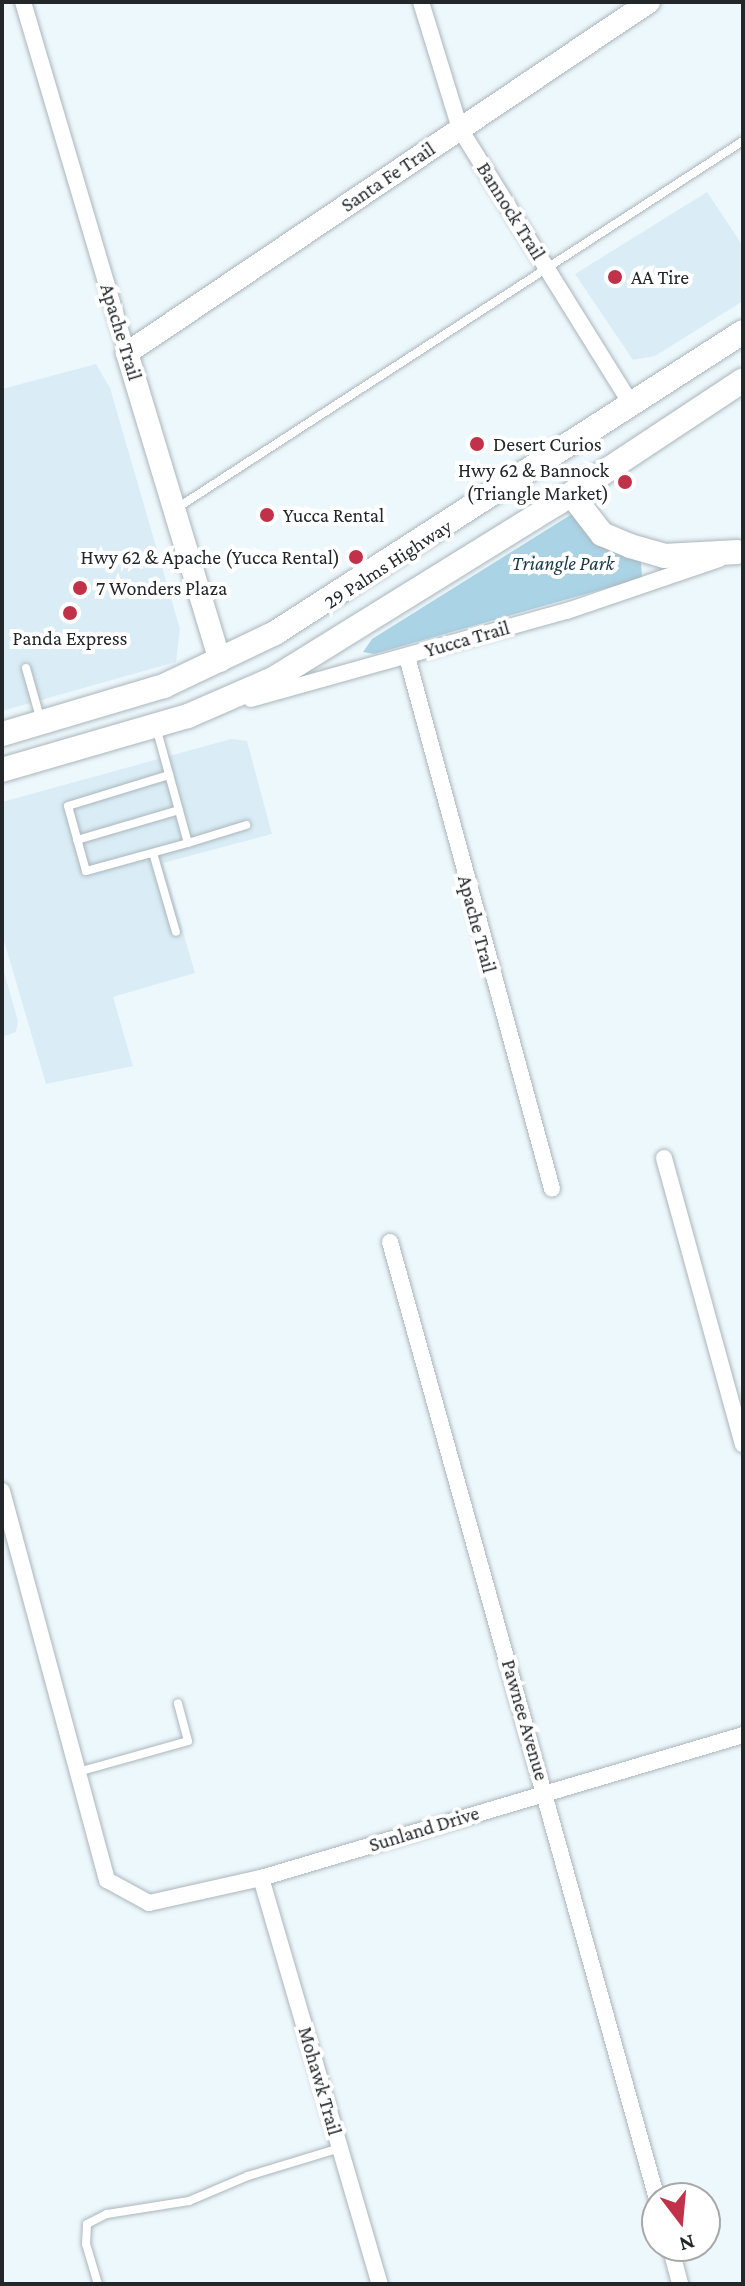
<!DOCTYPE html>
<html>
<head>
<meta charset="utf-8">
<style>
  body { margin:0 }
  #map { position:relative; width:745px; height:2286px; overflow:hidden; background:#edf8fd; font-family:"Crimson Pro",serif }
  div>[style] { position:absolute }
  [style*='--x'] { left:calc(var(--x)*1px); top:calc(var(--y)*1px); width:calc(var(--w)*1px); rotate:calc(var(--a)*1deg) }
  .built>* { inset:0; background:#daedf6 }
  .green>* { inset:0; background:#aad3e5 }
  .roads { filter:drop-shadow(0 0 2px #abb6bb) drop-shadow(0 0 2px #abb6bb) }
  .lane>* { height:8px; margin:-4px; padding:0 4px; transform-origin:4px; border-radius:4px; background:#fff }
  .street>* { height:16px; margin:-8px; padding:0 8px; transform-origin:8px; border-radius:8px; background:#fff }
  .secondary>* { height:22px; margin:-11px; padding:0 11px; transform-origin:11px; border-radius:11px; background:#fff }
  .primary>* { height:24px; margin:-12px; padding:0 12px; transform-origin:12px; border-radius:12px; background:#fff }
  .dots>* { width:22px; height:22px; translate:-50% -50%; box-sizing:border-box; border:4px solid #fff; border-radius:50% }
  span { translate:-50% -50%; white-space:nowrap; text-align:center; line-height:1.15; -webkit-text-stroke:8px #fff; paint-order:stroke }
  .street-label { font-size:20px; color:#232729 }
  .poi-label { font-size:20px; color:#232729 }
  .left { translate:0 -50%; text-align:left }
  .right { translate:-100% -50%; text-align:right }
  .park-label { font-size:20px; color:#173845; font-style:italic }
  .frame { position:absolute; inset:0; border:4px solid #232729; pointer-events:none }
  .north { position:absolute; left:641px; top:2182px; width:80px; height:80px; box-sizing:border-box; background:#fff; border:2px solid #a7a9a9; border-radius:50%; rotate:164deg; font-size:22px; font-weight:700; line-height:32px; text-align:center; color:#232729 }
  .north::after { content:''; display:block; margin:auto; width:28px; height:36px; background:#c1314a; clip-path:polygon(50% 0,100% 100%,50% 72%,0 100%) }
</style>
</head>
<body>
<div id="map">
  <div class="built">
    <div style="clip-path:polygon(707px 192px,743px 246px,743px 301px,655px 356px,633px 360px,575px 274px)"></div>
    <div style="clip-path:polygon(96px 364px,110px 388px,180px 629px,176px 662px,2px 711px,2px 389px)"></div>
    <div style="clip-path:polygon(231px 739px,247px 741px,272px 834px,163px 863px,195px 973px,113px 997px,133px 1066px,46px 1084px,2px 934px,2px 802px)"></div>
    <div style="clip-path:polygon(2px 965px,18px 1021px,16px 1032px,2px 1037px)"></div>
  </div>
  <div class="green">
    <div style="clip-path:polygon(572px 514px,611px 550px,641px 562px,642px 578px,374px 654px,363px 652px,372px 639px)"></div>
  </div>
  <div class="roads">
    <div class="lane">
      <div style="--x:177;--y:508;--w:675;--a:-32.96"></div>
      <div style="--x:26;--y:668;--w:55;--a:74.2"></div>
      <div style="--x:156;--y:727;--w:120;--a:74.6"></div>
      <div style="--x:188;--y:843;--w:106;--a:164.6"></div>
      <div style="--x:86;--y:871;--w:67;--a:-105.5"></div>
      <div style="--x:68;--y:806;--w:106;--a:-17.1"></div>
      <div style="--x:77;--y:840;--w:106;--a:-16.4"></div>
      <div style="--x:188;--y:843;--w:61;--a:-17.2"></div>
      <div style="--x:153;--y:853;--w:82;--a:73.8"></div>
      <div style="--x:78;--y:1772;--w:114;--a:-15.7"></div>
      <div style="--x:188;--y:1741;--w:39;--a:-105"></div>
      <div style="--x:98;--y:2284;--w:42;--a:-106.7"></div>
      <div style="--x:86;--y:2244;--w:20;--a:-87"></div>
      <div style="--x:87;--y:2224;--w:22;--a:-27"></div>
      <div style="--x:107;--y:2214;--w:83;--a:-9"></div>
      <div style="--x:189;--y:2201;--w:64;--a:-23"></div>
      <div style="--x:248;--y:2176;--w:96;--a:-16.9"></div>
    </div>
    <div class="street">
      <div style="--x:23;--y:2;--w:366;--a:73.5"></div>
      <div style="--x:421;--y:2;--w:133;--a:72.9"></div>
      <div style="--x:460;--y:129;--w:325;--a:58.1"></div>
      <div style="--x:407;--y:657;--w:551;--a:74.75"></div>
      <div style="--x:251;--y:699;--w:328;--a:-15.6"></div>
      <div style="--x:567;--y:611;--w:161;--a:-18.9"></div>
      <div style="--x:664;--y:1158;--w:297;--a:74.6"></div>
      <div style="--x:390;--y:1242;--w:994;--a:74.41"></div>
      <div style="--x:2;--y:1491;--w:403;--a:74.9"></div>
      <div style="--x:107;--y:1880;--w:48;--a:28.7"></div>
      <div style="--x:149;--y:1903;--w:115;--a:-12.6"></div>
      <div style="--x:261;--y:1878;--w:503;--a:-16.52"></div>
      <div style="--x:261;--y:1878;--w:423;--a:73.7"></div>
      <div style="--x:670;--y:2246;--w:39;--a:75"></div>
    </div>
    <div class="secondary">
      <div style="--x:220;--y:661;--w:322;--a:-106.8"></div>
      <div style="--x:127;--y:353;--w:629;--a:-33.92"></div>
    </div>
    <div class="primary">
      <div style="--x:571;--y:494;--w:51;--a:52.2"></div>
      <div style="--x:602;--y:534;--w:30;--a:23"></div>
      <div style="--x:630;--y:546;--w:35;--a:16"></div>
      <div style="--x:664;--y:556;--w:74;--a:-3.1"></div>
      <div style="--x:2;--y:734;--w:169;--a:-16.5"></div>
      <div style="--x:164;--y:686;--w:123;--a:-25.5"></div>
      <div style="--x:275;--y:633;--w:556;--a:-32.75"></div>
      <div style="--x:2;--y:770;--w:194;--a:-16.2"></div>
      <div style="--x:188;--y:716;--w:95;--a:-23.6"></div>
      <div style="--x:275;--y:678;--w:331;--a:-31.8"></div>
      <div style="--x:556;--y:504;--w:224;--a:-33.5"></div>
    </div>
  </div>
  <div class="dots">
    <div style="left:615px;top:277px;background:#c1314a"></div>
    <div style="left:477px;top:444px;background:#c1314a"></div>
    <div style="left:625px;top:482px;background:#c1314a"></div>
    <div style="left:267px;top:515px;background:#c1314a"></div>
    <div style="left:356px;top:557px;background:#c1314a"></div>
    <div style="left:80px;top:588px;background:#c1314a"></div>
    <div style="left:70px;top:613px;background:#c1314a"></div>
  </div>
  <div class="street-label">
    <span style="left:388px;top:177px;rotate:-34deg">Santa Fe Trail</span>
    <span style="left:511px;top:211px;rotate:58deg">Bannock Trail</span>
    <span style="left:121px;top:332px;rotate:73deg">Apache Trail</span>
    <span style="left:388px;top:564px;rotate:-33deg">29 Palms Highway</span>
    <span style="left:467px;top:639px;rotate:-16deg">Yucca Trail</span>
    <span style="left:477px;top:924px;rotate:75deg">Apache Trail</span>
    <span style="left:525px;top:1720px;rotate:74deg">Pawnee Avenue</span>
    <span style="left:424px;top:1829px;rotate:-17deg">Sunland Drive</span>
    <span style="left:320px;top:2081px;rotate:74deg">Mohawk Trail</span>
  </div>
  <div class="poi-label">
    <span class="left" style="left:631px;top:277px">AA Tire</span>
    <span class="left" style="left:493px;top:444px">Desert Curios</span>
    <span class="right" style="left:609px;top:482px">Hwy 62 &amp; Bannock<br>(Triangle Market)</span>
    <span class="left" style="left:283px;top:515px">Yucca Rental</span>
    <span class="right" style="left:340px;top:557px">Hwy 62 &amp; Apache (Yucca Rental)</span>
    <span class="left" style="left:96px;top:588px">7 Wonders Plaza</span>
    <span style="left:70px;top:638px">Panda Express</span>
  </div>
  <div class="park-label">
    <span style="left:563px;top:563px">Triangle Park</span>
  </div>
  <div class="frame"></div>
  <div class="north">N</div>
</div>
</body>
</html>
